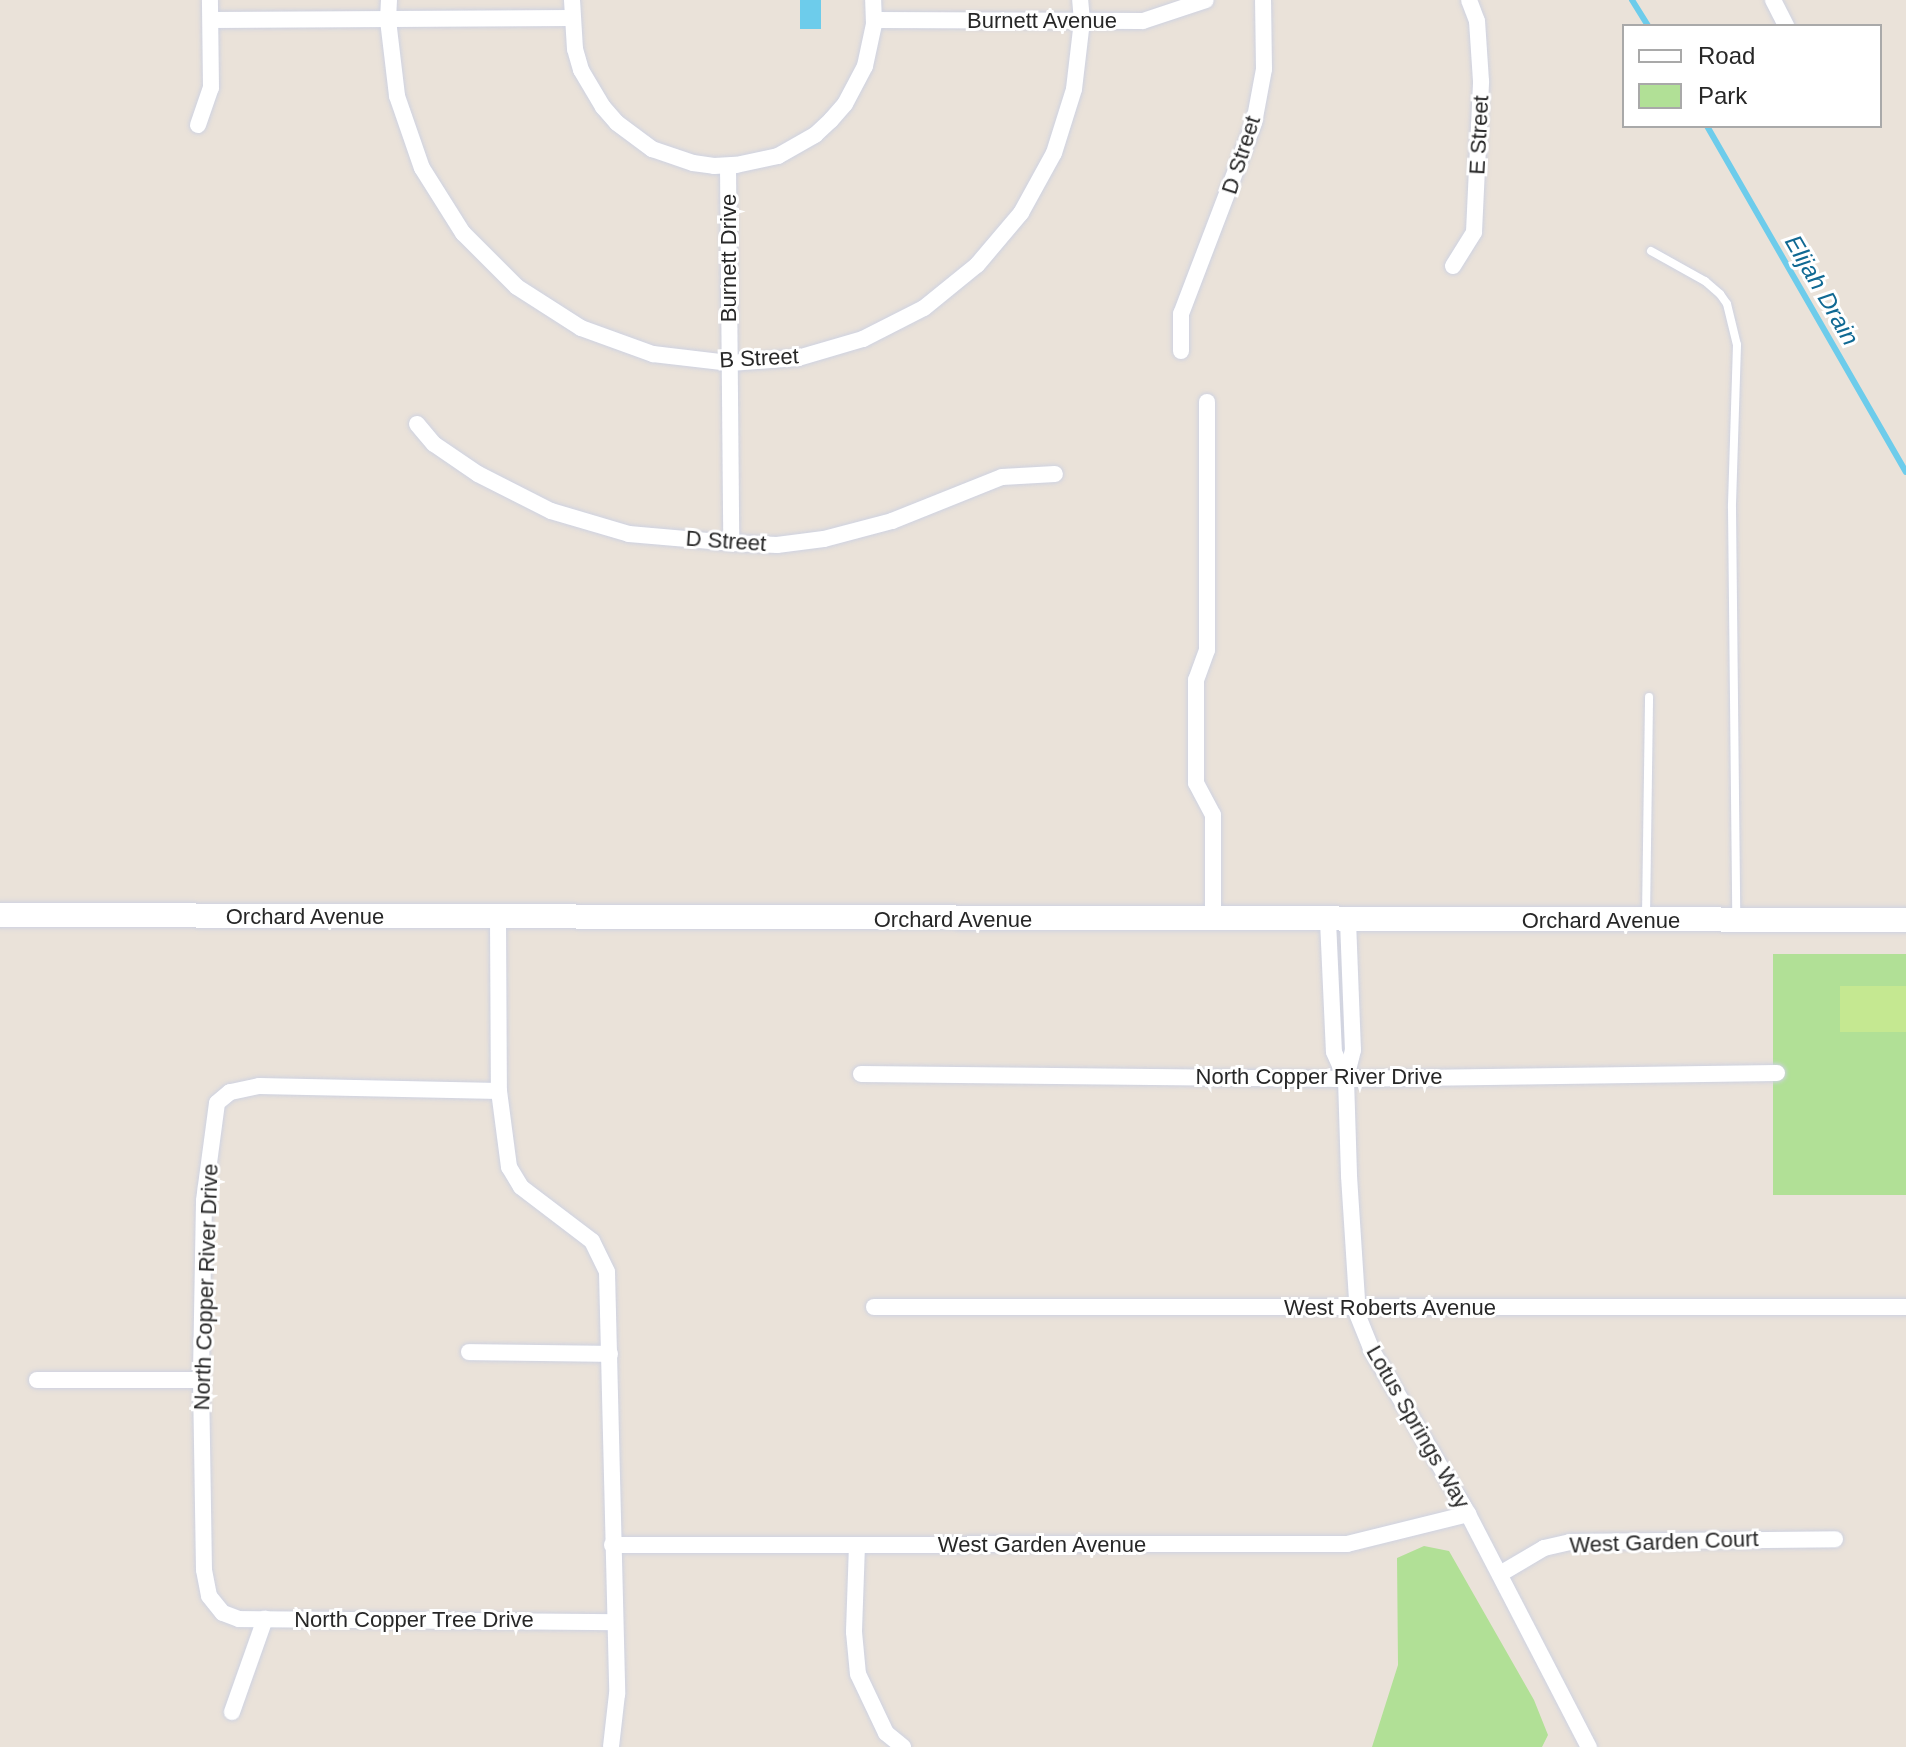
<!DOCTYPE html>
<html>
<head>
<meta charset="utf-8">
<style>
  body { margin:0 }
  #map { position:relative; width:1906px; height:1747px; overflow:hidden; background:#eae2d9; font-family:Helvetica,sans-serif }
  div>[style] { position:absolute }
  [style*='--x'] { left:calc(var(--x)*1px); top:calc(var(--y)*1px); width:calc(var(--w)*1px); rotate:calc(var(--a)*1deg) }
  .green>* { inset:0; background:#b1e096; transform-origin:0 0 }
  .pitch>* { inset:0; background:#c5e891; transform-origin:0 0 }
  .water>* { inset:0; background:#6dcceb; transform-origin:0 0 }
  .stream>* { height:6px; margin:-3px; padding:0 3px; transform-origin:3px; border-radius:3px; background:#6dcceb }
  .roads { filter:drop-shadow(0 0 2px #ced2e1) drop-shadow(0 0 2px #ced2e1) }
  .lane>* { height:8px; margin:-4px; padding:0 4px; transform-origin:4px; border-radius:4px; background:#fff }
  .street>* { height:16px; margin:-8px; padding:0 8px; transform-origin:8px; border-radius:8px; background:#fff }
  .secondary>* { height:24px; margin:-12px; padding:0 12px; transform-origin:12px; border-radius:12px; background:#fff }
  span { translate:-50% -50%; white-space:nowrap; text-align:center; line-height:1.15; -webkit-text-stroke:6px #fff; paint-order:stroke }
  .street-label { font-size:22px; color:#272727 }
  .water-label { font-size:24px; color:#106993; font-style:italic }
  .legend { position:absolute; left:1622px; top:24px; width:260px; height:104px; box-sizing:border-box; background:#fff; border:2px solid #a9a9a9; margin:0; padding:10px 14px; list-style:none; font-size:24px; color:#272727 }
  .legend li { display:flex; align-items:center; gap:16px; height:40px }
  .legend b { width:40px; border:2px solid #a9a9a9 }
</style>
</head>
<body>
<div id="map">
  <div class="green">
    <div style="left:1773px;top:954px;width:133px;height:241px"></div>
    <div style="clip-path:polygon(1424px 1546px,1449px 1551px,1534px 1700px,1548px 1735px,1542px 1747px,1372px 1747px,1398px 1665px,1397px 1558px)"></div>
  </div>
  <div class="pitch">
    <div style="left:1906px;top:986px;width:46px;height:66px;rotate:90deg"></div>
  </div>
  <div class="water">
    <div style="left:800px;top:0;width:21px;height:29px"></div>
  </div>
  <div class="stream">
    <div style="--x:1632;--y:0;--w:31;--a:58"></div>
    <div style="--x:1707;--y:126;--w:399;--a:60.1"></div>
  </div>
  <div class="roads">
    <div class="lane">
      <div style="--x:1651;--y:251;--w:62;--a:29.1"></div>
      <div style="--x:1705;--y:281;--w:20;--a:41"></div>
      <div style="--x:1720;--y:294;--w:12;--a:55"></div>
      <div style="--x:1727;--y:304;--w:42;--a:76.3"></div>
      <div style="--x:1737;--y:345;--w:163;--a:91.8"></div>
      <div style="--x:1732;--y:508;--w:408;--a:89.4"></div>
      <div style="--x:1646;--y:916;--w:219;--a:-89.2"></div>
    </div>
    <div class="street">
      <div style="--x:389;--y:0;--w:20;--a:93"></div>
      <div style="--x:388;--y:20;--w:77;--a:83.2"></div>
      <div style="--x:397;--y:96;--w:76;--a:70.9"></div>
      <div style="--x:422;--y:168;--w:77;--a:57.8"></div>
      <div style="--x:463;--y:233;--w:76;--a:45"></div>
      <div style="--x:517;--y:287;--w:76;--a:32.6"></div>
      <div style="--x:581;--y:328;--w:77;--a:19.9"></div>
      <div style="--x:653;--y:354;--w:78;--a:6.7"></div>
      <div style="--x:730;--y:363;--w:68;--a:-4.2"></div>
      <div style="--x:798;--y:358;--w:68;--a:-16.3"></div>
      <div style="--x:863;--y:339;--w:68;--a:-26.9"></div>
      <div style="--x:924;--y:308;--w:68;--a:-39.1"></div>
      <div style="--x:977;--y:265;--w:68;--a:-49.8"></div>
      <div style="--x:1021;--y:213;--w:68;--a:-61.2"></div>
      <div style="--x:1054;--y:153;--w:67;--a:-72.6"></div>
      <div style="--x:1074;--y:89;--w:68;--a:-83.3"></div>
      <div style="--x:1082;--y:21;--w:21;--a:-95"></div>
      <div style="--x:572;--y:0;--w:49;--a:86.5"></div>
      <div style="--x:575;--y:49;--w:22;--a:74"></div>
      <div style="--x:581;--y:70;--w:43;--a:59.3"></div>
      <div style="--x:603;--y:107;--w:21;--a:49"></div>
      <div style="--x:617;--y:123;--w:44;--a:36.6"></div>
      <div style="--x:652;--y:149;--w:43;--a:18.9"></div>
      <div style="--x:693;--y:163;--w:21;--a:8"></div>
      <div style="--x:714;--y:166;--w:22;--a:-3"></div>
      <div style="--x:736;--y:165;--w:43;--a:-12.1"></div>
      <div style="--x:778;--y:156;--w:43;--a:-29.6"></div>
      <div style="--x:815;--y:135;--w:22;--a:-43"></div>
      <div style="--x:831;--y:120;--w:21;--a:-49"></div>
      <div style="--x:845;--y:104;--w:43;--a:-62.2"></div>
      <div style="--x:865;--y:66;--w:43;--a:-77.9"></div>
      <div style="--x:874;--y:24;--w:24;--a:-92"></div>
      <div style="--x:1773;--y:0;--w:29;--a:63"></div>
      <div style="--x:211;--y:20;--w:361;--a:-0.3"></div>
      <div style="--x:874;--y:20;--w:269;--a:0.2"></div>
      <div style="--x:1143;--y:21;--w:66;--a:-18.4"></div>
      <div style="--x:198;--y:125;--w:39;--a:-71"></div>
      <div style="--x:211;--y:88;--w:88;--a:-90.7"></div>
      <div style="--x:728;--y:166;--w:377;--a:89.5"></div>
      <div style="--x:1453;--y:266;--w:40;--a:-58"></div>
      <div style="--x:1474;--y:232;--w:151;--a:-87.3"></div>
      <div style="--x:1481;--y:81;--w:60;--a:-93.8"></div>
      <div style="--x:1477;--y:21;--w:22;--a:-111"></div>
      <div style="--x:1181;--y:351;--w:37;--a:-90"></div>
      <div style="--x:1181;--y:314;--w:204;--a:-69.1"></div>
      <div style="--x:1254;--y:123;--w:55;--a:-79.5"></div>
      <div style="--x:1264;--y:69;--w:69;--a:-90.8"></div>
      <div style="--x:1207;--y:402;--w:248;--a:90"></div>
      <div style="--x:1207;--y:650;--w:32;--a:110"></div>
      <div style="--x:1196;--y:680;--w:103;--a:90"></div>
      <div style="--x:1196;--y:783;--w:36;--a:62"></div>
      <div style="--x:1213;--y:815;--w:106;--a:90"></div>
      <div style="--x:417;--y:424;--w:26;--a:50"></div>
      <div style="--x:434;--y:444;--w:53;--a:34.3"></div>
      <div style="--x:478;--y:474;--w:82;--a:26.9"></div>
      <div style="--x:551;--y:511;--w:81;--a:16.4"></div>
      <div style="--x:629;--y:534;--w:102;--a:5"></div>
      <div style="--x:731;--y:543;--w:46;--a:2.5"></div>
      <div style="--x:777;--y:545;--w:47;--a:-7.3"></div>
      <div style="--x:824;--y:539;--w:70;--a:-14.8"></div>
      <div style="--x:892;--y:521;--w:118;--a:-21.8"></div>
      <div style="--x:1002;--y:477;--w:53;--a:-3.2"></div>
      <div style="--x:498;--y:918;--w:173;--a:89.7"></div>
      <div style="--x:499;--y:1091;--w:77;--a:82.5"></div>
      <div style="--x:509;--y:1167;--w:23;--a:59"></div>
      <div style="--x:521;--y:1187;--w:89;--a:37.3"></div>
      <div style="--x:592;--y:1241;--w:34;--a:64"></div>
      <div style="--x:607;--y:1272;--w:422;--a:88.6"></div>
      <div style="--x:617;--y:1694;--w:53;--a:96.5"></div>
      <div style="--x:1328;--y:921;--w:131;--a:87.4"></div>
      <div style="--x:1334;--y:1052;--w:30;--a:66"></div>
      <div style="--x:1348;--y:921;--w:129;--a:87.8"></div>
      <div style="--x:1353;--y:1050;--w:30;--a:104"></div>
      <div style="--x:1346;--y:1079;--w:97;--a:88.2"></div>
      <div style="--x:1349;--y:1176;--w:140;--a:86.3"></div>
      <div style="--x:1358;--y:1316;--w:35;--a:68"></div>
      <div style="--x:1371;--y:1349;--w:191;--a:59.5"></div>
      <div style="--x:1468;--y:1514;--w:263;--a:62.6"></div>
      <div style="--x:861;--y:1074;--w:485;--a:0.6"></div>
      <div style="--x:1346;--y:1079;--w:431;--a:-0.8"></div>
      <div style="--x:499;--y:1091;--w:240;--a:-178.8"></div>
      <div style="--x:259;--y:1086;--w:30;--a:168"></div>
      <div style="--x:230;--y:1092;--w:17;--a:140"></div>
      <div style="--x:217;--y:1103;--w:99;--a:97.6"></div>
      <div style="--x:204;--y:1201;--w:179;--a:91"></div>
      <div style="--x:201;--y:1380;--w:190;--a:89.1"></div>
      <div style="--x:204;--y:1570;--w:26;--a:79"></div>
      <div style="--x:209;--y:1596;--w:22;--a:51"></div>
      <div style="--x:223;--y:1613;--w:17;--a:21"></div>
      <div style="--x:239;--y:1619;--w:374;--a:0.5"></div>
      <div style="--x:874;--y:1307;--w:1032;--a:0"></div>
      <div style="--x:469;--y:1352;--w:141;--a:0.8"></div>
      <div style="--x:37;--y:1380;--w:164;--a:0"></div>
      <div style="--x:612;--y:1545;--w:735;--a:-0.08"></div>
      <div style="--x:1347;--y:1544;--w:125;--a:-13.9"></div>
      <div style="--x:857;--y:1545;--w:87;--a:92"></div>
      <div style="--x:854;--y:1632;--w:42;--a:84.6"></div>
      <div style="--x:858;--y:1674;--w:65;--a:64.6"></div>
      <div style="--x:886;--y:1733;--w:22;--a:39"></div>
      <div style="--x:1500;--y:1574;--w:51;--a:-30.6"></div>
      <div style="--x:1544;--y:1548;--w:27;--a:-13"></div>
      <div style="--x:1570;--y:1542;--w:265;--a:-0.6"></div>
      <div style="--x:232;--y:1712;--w:99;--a:-70.5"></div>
    </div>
    <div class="secondary">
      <div style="--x:0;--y:915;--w:1906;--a:0.15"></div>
    </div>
  </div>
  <div class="street-label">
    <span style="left:1042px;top:21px">Burnett Avenue</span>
    <span style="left:1479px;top:135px;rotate:-87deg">E Street</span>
    <span style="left:1241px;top:155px;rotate:-72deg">D Street</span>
    <span style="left:729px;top:258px;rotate:-90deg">Burnett Drive</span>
    <span style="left:759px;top:358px;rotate:-3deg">B Street</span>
    <span style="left:726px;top:541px;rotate:4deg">D Street</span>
    <span style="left:305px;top:917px">Orchard Avenue</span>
    <span style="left:953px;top:920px">Orchard Avenue</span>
    <span style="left:1601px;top:921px">Orchard Avenue</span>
    <span style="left:1319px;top:1077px">North Copper River Drive</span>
    <span style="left:206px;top:1287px;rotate:-88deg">North Copper River Drive</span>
    <span style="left:1390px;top:1308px">West Roberts Avenue</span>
    <span style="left:1418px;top:1427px;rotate:60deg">Lotus Springs Way</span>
    <span style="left:1664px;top:1542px;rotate:-2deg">West Garden Court</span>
    <span style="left:1042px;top:1545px">West Garden Avenue</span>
    <span style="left:414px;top:1620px">North Copper Tree Drive</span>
  </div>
  <div class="water-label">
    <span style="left:1822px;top:290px;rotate:60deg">Elijah Drain</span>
  </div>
  <ul class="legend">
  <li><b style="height:10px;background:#fff"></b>Road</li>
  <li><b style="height:22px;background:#b1e096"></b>Park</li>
  </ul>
</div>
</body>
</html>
